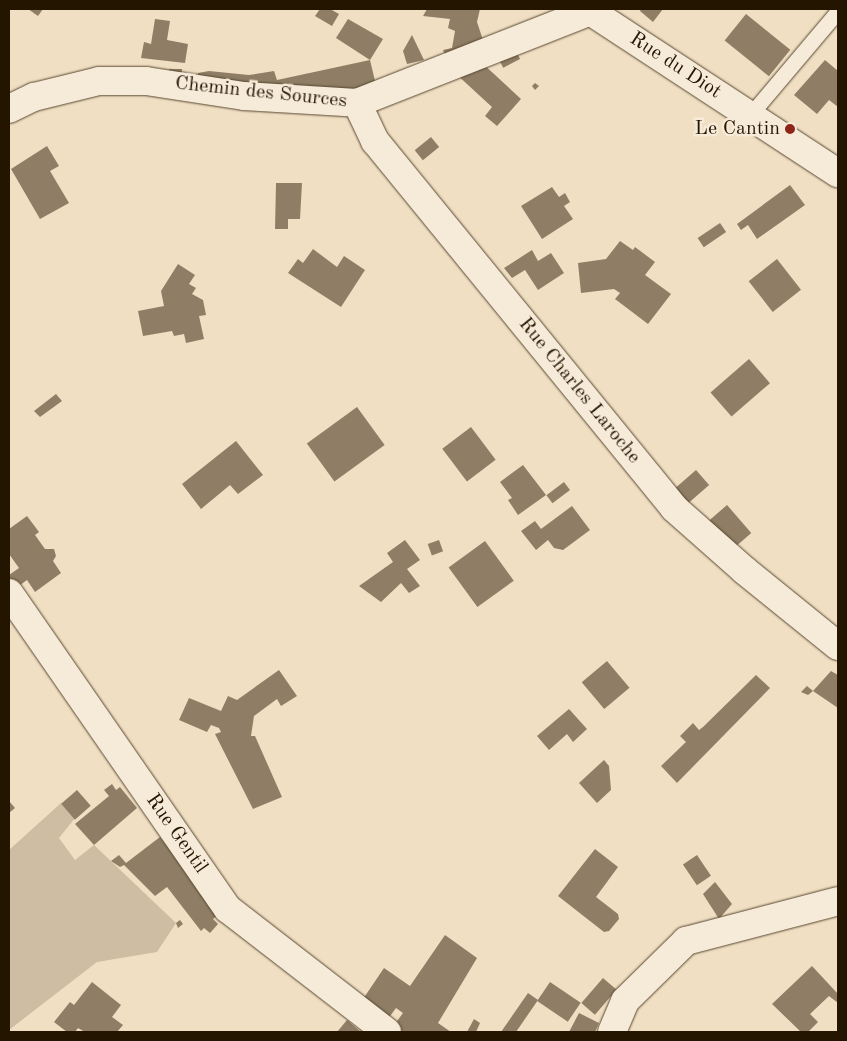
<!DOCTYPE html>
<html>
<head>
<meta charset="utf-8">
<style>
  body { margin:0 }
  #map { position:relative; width:847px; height:1041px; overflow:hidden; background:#f1dfc3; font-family:"Old Standard TT",serif }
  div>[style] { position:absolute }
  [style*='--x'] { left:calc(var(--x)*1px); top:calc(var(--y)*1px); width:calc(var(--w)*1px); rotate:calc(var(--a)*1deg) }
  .green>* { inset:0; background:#cebda2 }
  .building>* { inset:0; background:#8f7e65; transform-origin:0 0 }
  .roads { filter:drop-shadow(0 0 1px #574831) drop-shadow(0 0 1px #574831) }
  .service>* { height:15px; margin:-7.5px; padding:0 7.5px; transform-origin:7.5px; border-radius:7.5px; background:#f6ead8 }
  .minor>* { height:28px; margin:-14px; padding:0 14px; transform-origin:14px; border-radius:14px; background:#f6ead8 }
  .tertiary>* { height:28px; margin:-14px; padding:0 14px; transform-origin:14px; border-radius:14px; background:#f6ead8 }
  .dots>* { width:14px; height:14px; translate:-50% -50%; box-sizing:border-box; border:2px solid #f6ead8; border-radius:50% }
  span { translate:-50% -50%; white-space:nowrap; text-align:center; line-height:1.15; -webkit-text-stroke:5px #f6ead8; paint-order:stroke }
  .street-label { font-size:20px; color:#241500 }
  .poi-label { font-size:20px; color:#241500 }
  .right { translate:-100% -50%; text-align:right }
  .frame { position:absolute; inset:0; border:10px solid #241500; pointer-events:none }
</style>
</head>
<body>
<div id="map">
  <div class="green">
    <div style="clip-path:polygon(61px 803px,75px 818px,59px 838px,75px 860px,94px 845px,176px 923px,157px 952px,97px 962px,9px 1030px,9px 850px)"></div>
  </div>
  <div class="building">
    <div style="clip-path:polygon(28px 9px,43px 9px,38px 16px)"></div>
    <div style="clip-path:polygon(320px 9px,330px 9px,339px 14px,332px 26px,315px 16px)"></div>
    <div style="clip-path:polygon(427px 9px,480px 9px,477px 22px,484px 43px,445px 55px,443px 50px,452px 48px,455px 31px,448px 28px,450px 19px,423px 16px)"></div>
    <div style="clip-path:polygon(641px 9px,663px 9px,653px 22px,640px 11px)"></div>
    <div style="left:746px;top:14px;width:57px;height:34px;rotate:39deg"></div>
    <div style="clip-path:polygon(155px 19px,170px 21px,167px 40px,188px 44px,185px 63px,141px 58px,144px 42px,151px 44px)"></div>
    <div style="clip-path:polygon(348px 19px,383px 39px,370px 60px,376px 85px,352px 92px,198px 81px,198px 73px,209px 71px,249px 75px,274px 71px,277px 80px,370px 60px,336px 38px)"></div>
    <div style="clip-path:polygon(412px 35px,424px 60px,407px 64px,403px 51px)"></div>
    <div style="left:516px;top:51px;width:9px;height:19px;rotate:63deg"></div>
    <div style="clip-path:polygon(825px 60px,838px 71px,838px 107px,829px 100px,817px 114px,794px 95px)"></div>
    <div style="clip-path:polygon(481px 62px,521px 99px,497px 126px,485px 116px,492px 107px,455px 73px)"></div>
    <div style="clip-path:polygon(169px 69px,182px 69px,181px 82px,169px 81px)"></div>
    <div style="clip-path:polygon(535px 83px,539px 86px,535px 90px,532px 86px)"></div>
    <div style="left:431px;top:137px;width:13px;height:21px;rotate:51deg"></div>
    <div style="clip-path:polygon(47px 146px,59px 166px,50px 171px,69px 203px,40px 219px,11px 169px)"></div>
    <div style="clip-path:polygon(276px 183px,302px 183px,300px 219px,288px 219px,288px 229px,275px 229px)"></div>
    <div style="clip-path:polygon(790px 185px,805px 205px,757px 239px,748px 225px,741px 230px,737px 224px)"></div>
    <div style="clip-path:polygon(552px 187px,559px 197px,565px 193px,570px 202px,564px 206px,573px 219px,542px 239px,521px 206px)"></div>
    <div style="left:720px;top:223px;width:11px;height:27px;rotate:56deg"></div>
    <div style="clip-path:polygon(620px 241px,633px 250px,635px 247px,655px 262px,645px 275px,671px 294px,648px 324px,615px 299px,620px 293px,614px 289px,581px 293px,578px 263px,606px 259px)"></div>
    <div style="clip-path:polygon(313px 249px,337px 267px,344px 256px,365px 270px,341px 307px,288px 273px,298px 259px,303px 263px)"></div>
    <div style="clip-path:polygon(532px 250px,538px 261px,551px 253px,564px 273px,538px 290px,525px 270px,512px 278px,504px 268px)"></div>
    <div style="left:777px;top:259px;width:39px;height:36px;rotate:52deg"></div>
    <div style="clip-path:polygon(178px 264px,195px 275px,189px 284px,196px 288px,192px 294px,203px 300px,206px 315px,199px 316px,204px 339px,186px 343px,184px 334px,174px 336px,172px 331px,143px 336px,138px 311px,164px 306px,161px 291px)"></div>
    <div style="left:749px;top:359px;width:32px;height:51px;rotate:49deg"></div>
    <div style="clip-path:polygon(56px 394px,62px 401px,40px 417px,34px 411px)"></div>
    <div style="left:357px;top:407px;width:47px;height:62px;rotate:54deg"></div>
    <div style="left:471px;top:427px;width:41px;height:36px;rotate:53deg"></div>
    <div style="clip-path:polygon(236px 441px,263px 475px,238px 494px,230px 485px,201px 509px,182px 484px)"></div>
    <div style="clip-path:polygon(523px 465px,546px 495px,518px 515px,508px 500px,512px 498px,500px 482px)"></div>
    <div style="left:696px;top:470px;width:20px;height:33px;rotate:49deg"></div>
    <div style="left:564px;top:482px;width:10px;height:22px;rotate:53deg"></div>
    <div style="left:727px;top:505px;width:37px;height:24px;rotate:49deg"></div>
    <div style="clip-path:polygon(572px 506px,590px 530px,563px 550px,554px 548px,548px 540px,536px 550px,521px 531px,535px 521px,541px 529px)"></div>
    <div style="clip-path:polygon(27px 516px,39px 532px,35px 535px,45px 549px,54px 549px,56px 556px,53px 561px,61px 573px,35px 592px,27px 580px,12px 591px,9px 575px,19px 568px,9px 554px,9px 529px)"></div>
    <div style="clip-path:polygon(405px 540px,420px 560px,407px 569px,420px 586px,409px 593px,401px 583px,381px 602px,359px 586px,393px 562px,387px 553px)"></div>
    <div style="left:439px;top:540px;width:12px;height:12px;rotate:70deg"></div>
    <div style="left:485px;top:541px;width:49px;height:45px;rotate:54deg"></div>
    <div style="left:607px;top:661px;width:35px;height:33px;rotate:50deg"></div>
    <div style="clip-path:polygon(279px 670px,297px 696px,281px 706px,277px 699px,254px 716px,251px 736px,255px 736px,282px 797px,253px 809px,215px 734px,221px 732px,219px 728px,211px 725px,207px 732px,179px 720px,189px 698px,221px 711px,228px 696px,237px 700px)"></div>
    <div style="clip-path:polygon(831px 671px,838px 675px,838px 708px,813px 691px)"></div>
    <div style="clip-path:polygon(756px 675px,770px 688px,677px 783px,661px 766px,686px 742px,680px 736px,693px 723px,699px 730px,703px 727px)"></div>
    <div style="clip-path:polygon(807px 686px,813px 691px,808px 695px,801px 692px)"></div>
    <div style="clip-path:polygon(569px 709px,587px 729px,573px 742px,567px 734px,549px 750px,537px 736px)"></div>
    <div style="clip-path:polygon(604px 760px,609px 766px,611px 790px,597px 803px,579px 783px)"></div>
    <div style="clip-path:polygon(112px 784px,116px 790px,120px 787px,137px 808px,94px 845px,75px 824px,109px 796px,104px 790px)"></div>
    <div style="left:77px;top:790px;width:21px;height:21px;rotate:49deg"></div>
    <div style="clip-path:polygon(9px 801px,15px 808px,9px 813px)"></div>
    <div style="clip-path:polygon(160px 837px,220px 913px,213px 919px,218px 924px,210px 933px,204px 928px,201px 931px,167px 887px,155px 896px,124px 865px,120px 867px,111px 861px,119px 855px,126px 863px)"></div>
    <div style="clip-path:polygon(595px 849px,618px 867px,596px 897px,618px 914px,619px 919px,609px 931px,604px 932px,558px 896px)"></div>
    <div style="left:697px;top:855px;width:25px;height:17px;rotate:56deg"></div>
    <div style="clip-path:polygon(715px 882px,732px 904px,719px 919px,703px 894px)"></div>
    <div style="clip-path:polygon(180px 920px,183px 924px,178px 928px,176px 923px)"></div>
    <div style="clip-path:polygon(445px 935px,477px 958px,438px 1023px,451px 1032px,397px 1032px,392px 1028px,403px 1013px,396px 1008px,385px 1023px,359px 1005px,384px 968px,410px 986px)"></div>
    <div style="clip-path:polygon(812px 966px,838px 994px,838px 1003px,829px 996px,810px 1014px,818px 1022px,808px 1032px,801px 1032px,772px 1004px)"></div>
    <div style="left:603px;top:978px;width:18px;height:33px;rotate:41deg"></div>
    <div style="clip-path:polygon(92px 982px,121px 1005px,112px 1017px,123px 1025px,117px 1032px,85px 1032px,78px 1028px,75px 1032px,67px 1032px,54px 1022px,70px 1002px,74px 1005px)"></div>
    <div style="left:550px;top:982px;width:37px;height:23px;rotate:34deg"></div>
    <div style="clip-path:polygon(528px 993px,538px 1000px,516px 1032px,501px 1032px)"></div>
    <div style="clip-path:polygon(579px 1013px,599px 1023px,595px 1032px,569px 1032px)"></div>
    <div style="clip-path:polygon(474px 1019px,480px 1023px,476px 1032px,467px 1032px)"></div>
    <div style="clip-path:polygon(347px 1020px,361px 1032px,337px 1032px)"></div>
  </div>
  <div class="roads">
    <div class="service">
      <div style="--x:750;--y:115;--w:136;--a:-49.8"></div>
    </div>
    <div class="minor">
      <div style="--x:357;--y:103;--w:42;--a:64.7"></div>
      <div style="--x:375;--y:141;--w:473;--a:50.8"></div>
      <div style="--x:674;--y:508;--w:94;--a:41.5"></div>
      <div style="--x:744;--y:570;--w:121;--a:39"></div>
      <div style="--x:9;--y:109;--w:28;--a:-26"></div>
      <div style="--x:34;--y:97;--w:67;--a:-13.8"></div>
      <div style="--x:99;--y:81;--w:47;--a:0"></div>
      <div style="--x:146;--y:81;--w:99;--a:8.7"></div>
      <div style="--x:244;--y:96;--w:113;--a:3.5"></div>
      <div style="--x:357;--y:103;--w:251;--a:-21.5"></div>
      <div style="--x:9;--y:593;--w:384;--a:55.3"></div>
      <div style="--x:228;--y:909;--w:201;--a:37.7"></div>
      <div style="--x:612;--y:1032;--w:34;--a:-67"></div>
      <div style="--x:625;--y:1001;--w:86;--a:-44.5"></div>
      <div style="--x:686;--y:941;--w:157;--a:-14.7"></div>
    </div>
    <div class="tertiary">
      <div style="--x:587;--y:9;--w:300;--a:33.2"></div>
    </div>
  </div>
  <div class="dots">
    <div style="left:790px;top:129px;background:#8f2418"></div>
  </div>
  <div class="street-label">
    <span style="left:675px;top:66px;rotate:33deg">Rue du Diot</span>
    <span style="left:261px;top:93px;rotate:6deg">Chemin des Sources</span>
    <span style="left:579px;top:391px;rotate:51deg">Rue Charles Laroche</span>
    <span style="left:176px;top:834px;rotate:55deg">Rue Gentil</span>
  </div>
  <div class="poi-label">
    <span class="right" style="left:780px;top:129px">Le Cantin</span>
  </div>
  <div class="frame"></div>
</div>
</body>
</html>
